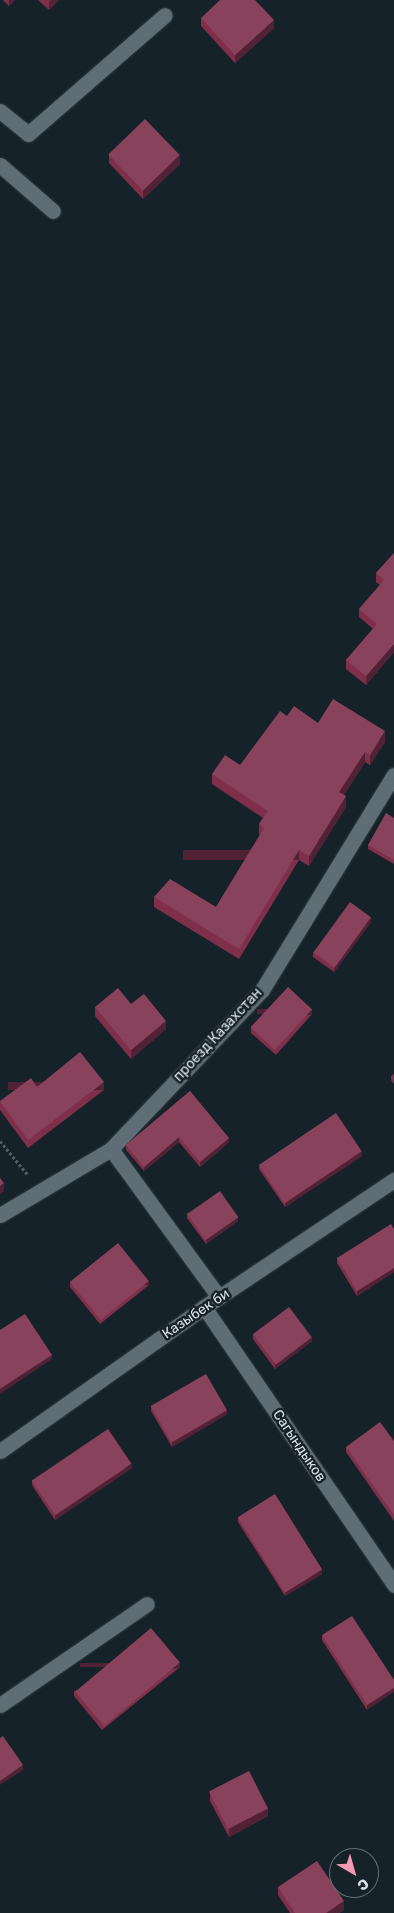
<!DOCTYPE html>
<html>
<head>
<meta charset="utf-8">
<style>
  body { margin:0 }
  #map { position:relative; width:394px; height:1913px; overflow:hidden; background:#152229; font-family:Rubik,sans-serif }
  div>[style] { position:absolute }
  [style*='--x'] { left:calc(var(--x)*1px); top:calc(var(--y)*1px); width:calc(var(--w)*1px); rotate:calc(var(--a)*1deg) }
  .path>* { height:3px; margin-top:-1.5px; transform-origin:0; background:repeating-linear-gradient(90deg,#515c63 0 2.5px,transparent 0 5px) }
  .roads { filter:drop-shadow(0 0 1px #323b41) drop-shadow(0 0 1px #323b41) }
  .service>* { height:15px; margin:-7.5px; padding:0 7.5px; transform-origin:7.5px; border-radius:7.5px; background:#5f6e76 }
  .minor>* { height:15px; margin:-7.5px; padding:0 7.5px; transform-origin:7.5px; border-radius:7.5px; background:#5f6e76 }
  .wall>* { inset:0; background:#802f4b }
  .shaded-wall>* { inset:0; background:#512136; transform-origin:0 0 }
  .building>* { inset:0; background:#89425c; transform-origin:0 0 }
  span { translate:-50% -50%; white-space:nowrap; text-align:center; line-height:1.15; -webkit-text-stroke:5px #152229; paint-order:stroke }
  .street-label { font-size:14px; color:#dae2e7 }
  .north { position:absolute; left:329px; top:1848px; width:50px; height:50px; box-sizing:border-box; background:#152229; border:1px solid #646f75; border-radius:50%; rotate:142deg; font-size:14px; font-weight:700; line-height:20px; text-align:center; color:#dae2e7 }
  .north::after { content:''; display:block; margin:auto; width:18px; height:22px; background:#f29ab0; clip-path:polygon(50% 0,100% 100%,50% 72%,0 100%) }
</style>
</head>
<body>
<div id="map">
  <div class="path">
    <div style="--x:0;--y:1141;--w:44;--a:50.5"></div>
  </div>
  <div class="roads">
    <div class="service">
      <div style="--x:0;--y:165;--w:70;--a:41"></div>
      <div style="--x:0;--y:1705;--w:178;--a:-34.5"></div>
    </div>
    <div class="minor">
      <div style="--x:0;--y:111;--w:36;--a:39"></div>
      <div style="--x:28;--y:134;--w:181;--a:-41"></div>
      <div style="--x:111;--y:1149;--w:183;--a:53.9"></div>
      <div style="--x:0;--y:1215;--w:129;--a:-30.7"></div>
      <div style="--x:111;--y:1149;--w:219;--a:-46.5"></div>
      <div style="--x:262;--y:990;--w:252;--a:-58.5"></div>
      <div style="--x:204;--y:1307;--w:337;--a:55.6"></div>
      <div style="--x:0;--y:1451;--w:250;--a:-35.2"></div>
      <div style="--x:204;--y:1307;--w:229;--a:-33.8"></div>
    </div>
  </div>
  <div class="wall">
    <div style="clip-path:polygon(3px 0,15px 0,9px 6px)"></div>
    <div style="clip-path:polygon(38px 0,59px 0,49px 10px)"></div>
    <div style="clip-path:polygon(201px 18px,274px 28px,235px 63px,201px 26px)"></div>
    <div style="clip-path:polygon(109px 155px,180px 164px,143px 199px,109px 163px)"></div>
    <div style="clip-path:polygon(394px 553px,394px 652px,366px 685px,346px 669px,346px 660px,373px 629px,359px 617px,359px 609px,380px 585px,376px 582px,376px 573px)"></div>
    <div style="clip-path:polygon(287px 716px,318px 723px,385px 742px,370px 765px,365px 762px,344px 795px,346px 807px,309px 866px,299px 860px,239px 959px,154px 907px,154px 897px,216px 907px,260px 835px,259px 835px,259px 824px,263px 818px,212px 784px,212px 774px,240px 765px)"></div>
    <div style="clip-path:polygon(394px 818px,394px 864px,368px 849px,368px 845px)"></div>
    <div style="clip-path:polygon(371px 922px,334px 972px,313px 957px,313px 952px)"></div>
    <div style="clip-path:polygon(131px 1004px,166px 1029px,131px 1059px,95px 1016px,95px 1007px)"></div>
    <div style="clip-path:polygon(312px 1014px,276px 1055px,251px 1033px,251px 1028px)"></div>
    <div style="clip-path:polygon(394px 1074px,394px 1084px,391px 1080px,391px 1076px)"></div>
    <div style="clip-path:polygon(37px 1087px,104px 1090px,28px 1148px,0 1110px,0 1101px)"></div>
    <div style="clip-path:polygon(190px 1091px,229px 1142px,200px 1167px,179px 1142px,144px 1171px,126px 1150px,126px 1145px)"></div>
    <div style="clip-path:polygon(362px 1156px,285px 1207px,259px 1169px,259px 1165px)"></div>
    <div style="clip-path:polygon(187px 1213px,238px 1221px,206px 1244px,187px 1218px)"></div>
    <div style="clip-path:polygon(394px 1229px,394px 1272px,357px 1296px,337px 1263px,337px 1258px)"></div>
    <div style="clip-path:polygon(70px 1282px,149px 1285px,100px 1324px,70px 1287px)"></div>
    <div style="clip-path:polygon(253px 1334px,312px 1341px,275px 1369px,253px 1339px)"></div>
    <div style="clip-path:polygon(151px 1407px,227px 1414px,172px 1447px,151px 1411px)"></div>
    <div style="clip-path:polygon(394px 1441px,394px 1521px,346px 1452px,346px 1447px)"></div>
    <div style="clip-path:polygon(132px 1468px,55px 1520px,32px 1485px,32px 1481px)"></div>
    <div style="clip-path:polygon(238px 1517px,322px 1574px,285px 1596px,238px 1522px)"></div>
    <div style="clip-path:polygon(322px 1635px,394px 1680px,367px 1710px,322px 1640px)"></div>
    <div style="clip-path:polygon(180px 1667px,102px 1730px,74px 1696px,74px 1691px)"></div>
    <div style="clip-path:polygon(210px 1793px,268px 1816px,229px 1837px,210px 1801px)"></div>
    <div style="clip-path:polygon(278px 1887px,344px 1910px,339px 1913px,290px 1913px,278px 1895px)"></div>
  </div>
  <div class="shaded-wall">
    <div style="clip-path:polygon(9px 0,15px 0,9px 6px)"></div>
    <div style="clip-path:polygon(51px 0,59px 0,49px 10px,49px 2px)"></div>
    <div style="clip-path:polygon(274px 20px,274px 28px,235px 63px,235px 55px)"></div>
    <div style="clip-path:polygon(180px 155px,180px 164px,143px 199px,143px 190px)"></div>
    <div style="clip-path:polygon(394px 644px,394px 652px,366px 685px,366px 676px)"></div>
    <div style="clip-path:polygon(385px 731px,385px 742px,370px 765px,370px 755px)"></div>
    <div style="clip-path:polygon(365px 752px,365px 762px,339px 803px,339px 792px)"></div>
    <div style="clip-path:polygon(346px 796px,346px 807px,309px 866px,309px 856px)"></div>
    <div style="left:299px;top:850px;width:10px;height:116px;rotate:90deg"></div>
    <div style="clip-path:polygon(371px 917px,371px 922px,334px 972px,334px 968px)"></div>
    <div style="left:312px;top:1009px;width:5px;height:55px;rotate:90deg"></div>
    <div style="clip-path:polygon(166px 1021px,166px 1029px,131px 1059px,131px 1050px)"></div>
    <div style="left:104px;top:1082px;width:8px;height:96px;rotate:90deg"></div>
    <div style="clip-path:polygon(179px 1137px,179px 1142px,144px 1171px,144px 1167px)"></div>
    <div style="clip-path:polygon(229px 1138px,229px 1142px,200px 1167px,200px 1162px)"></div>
    <div style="clip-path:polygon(362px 1151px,362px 1156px,285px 1207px,285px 1203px)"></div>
    <div style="clip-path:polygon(4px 1183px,4px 1191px,0 1194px,0 1186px)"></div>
    <div style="clip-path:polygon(238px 1217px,238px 1221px,206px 1244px,206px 1239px)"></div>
    <div style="clip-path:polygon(394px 1268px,394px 1272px,357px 1296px,357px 1291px)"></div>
    <div style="left:149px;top:1281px;width:4px;height:63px;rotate:90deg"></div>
    <div style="clip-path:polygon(312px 1337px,312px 1341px,275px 1369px,275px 1364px)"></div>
    <div style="clip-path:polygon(52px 1355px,52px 1359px,0 1394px,0 1389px)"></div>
    <div style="clip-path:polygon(227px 1410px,227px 1414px,172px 1447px,172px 1442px)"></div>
    <div style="clip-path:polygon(132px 1464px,132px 1468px,55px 1520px,55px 1515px)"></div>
    <div style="clip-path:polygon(322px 1569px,322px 1574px,285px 1596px,285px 1592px)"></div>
    <div style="left:180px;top:1663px;width:4px;height:100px;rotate:90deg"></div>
    <div style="clip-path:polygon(394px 1688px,394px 1692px,367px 1710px,367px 1705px)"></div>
    <div style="clip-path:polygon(23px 1765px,23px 1770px,0 1785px,0 1781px)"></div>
    <div style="clip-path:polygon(268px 1808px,268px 1816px,229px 1837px,229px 1829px)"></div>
    <div style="clip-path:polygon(344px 1901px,344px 1910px,339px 1913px,326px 1913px)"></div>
  </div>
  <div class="building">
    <div style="clip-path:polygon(220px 0,255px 0,274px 20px,235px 55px,201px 18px)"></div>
    <div style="left:145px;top:119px;width:50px;height:51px;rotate:46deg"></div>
    <div style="clip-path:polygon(394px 553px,394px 644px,366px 676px,346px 660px,377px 624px,359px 609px,384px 580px,376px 573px)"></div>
    <div style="clip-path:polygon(333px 699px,385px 731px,370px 755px,365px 752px,339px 792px,346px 796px,309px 856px,299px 850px,239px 949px,154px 897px,170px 879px,216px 907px,264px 828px,259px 824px,268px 811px,212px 774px,225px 755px,240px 765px,280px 711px,287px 716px,294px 706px,318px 723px)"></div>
    <div style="clip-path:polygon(386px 813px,394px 818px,394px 860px,368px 845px)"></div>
    <div style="left:350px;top:902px;width:26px;height:62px;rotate:36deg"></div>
    <div style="left:288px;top:987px;width:33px;height:55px;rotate:43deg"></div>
    <div style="clip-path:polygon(118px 988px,131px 1004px,144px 994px,166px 1021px,131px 1050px,95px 1007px)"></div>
    <div style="clip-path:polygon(80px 1052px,104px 1082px,28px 1140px,0 1101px,31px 1078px,37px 1087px)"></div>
    <div style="clip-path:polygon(190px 1091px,229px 1138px,200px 1162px,179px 1137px,144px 1167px,126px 1145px)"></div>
    <div style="left:336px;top:1113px;width:46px;height:93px;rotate:56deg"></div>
    <div style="clip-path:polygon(0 1178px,4px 1183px,0 1186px)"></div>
    <div style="left:220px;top:1191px;width:32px;height:40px;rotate:55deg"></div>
    <div style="clip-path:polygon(391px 1224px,394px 1229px,394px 1268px,357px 1291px,337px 1258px)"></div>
    <div style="left:118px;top:1243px;width:49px;height:62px;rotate:51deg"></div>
    <div style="left:289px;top:1307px;width:38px;height:45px;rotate:53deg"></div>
    <div style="clip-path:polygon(25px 1314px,52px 1355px,0 1389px,0 1330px)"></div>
    <div style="left:206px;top:1374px;width:42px;height:64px;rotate:60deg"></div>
    <div style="clip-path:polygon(380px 1422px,394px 1441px,394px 1515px,346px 1447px)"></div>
    <div style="left:108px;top:1429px;width:42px;height:92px;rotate:56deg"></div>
    <div style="left:275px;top:1494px;width:89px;height:44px;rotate:58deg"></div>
    <div style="clip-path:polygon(352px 1616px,394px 1680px,394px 1688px,367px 1705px,322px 1635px)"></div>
    <div style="left:151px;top:1628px;width:45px;height:99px;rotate:50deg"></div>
    <div style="clip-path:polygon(3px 1736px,23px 1765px,0 1781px,0 1738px)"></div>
    <div style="left:249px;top:1771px;width:42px;height:45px;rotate:63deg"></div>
    <div style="clip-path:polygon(317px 1861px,344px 1901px,326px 1913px,295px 1913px,278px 1887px)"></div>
  </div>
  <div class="street-label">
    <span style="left:218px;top:1035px;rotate:-47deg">проезд Казахстан</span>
    <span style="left:196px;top:1314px;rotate:-34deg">Казыбек би</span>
    <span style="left:299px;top:1446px;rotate:56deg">Сагындыков</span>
  </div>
  <div class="north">С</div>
</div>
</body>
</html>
